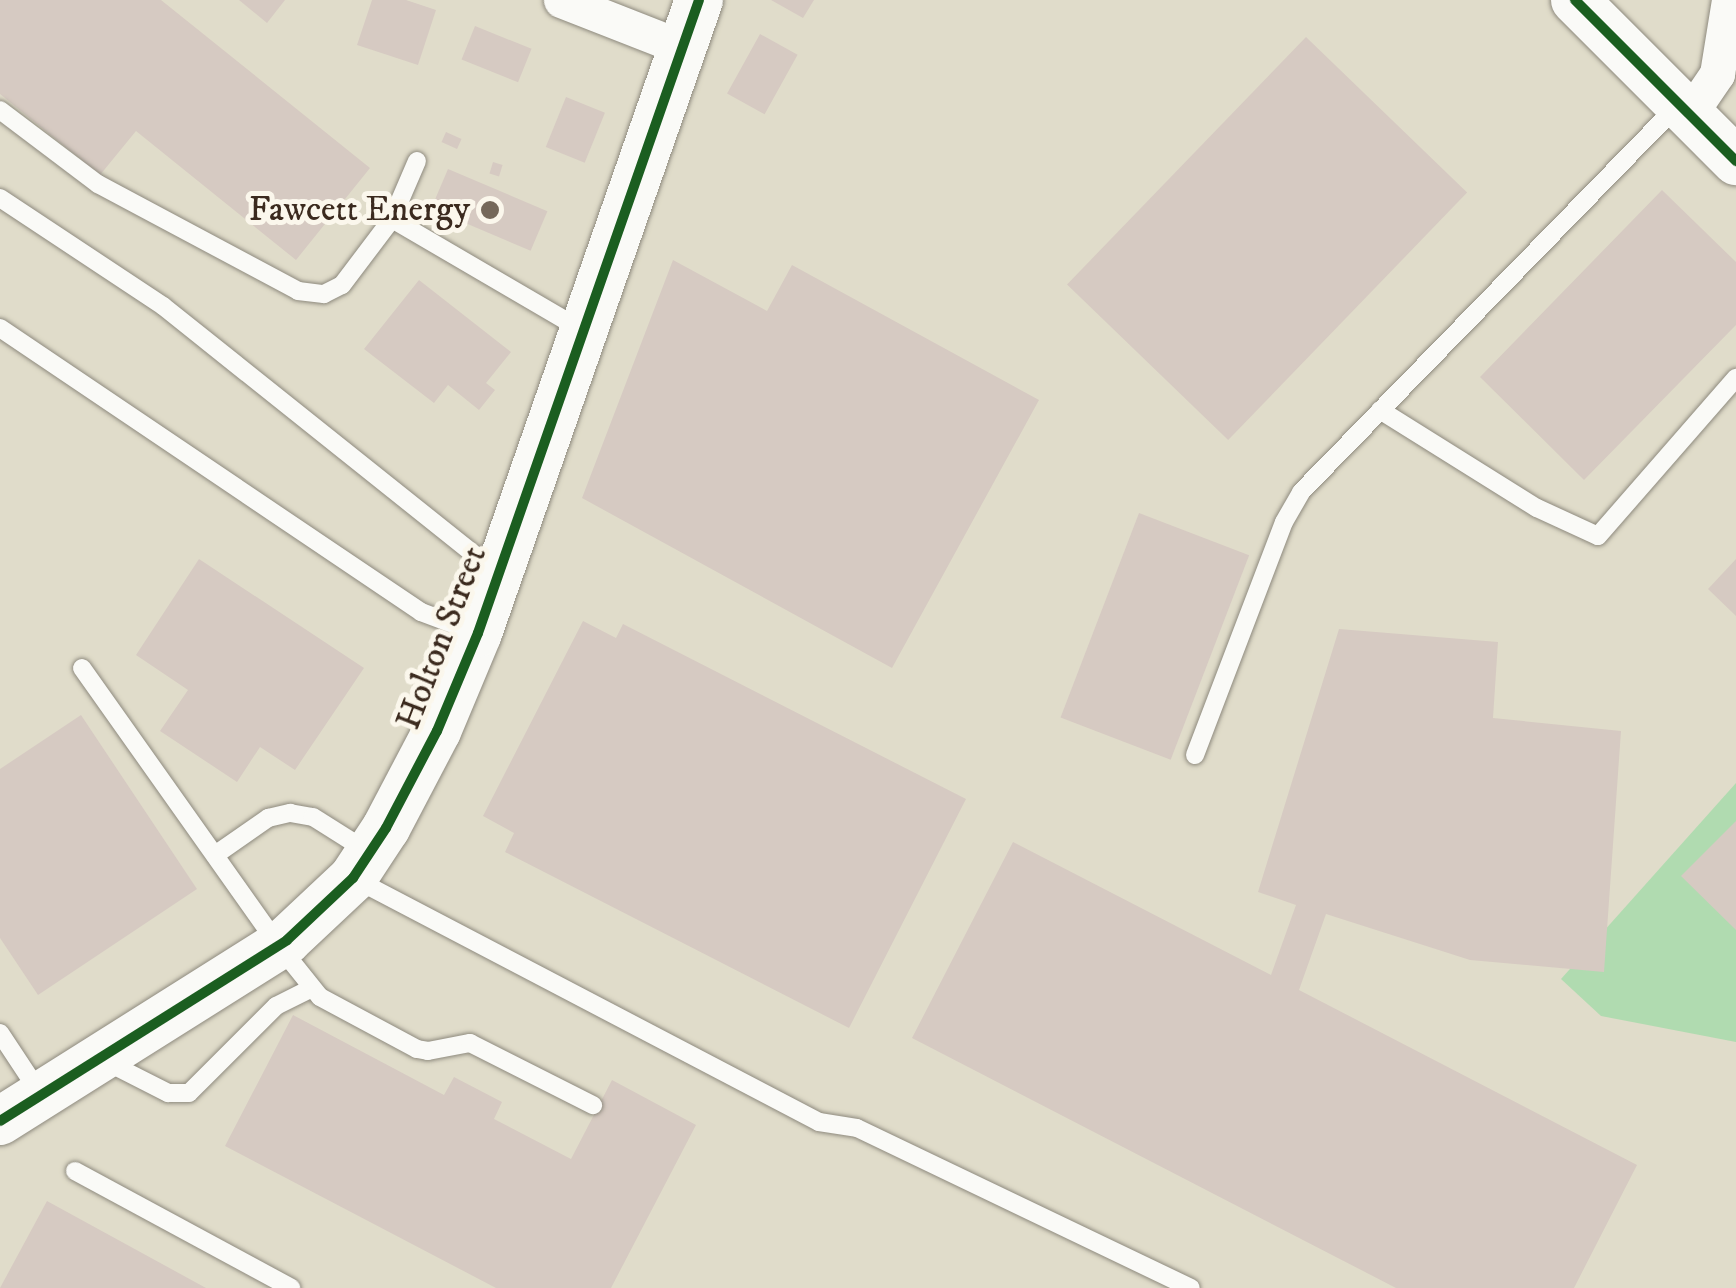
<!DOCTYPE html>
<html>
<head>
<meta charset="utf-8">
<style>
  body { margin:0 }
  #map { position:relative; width:1736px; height:1288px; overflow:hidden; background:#e0dcca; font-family:"IM FELL DW Pica",serif }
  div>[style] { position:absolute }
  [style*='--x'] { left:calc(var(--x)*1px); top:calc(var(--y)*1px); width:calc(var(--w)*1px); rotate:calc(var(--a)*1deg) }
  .green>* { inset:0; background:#b0dbb0 }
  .building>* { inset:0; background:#d6cac2; transform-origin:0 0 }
  .roads { filter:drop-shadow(0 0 2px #8e8a7e) drop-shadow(0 0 2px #8e8a7e) }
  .lane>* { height:18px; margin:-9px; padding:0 9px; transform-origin:9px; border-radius:9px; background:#fafaf7 }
  .street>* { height:35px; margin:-17.5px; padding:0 17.5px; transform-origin:17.5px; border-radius:17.5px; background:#fafaf7 }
  .secondary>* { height:48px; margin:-24px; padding:0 24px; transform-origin:24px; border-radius:24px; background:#fafaf7 }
  .cycleway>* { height:10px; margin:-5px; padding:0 5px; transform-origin:5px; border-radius:5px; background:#1b5e20 }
  .dots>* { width:28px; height:28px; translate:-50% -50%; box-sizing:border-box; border:5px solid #fbf7ec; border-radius:50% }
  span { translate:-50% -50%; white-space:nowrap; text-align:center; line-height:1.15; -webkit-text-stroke:10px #fbf7ec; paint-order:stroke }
  .poi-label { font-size:35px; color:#3b2a1e }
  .right { translate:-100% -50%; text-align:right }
  .street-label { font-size:35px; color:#3b2a1e }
</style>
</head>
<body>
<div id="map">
  <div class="green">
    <div style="clip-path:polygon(1736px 783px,1736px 1042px,1601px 1016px,1561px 979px)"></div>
  </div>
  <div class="building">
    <div style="clip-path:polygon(0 0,161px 0,370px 168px,296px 260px,136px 131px,100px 175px,0 94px)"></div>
    <div style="clip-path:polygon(239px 0,285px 0,267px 23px)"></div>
    <div style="clip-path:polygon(372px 0,406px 0,436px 10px,418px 65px,357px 45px)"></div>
    <div style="clip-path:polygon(771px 0,814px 0,803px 18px)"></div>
    <div style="left:475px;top:26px;width:61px;height:36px;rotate:22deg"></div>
    <div style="left:760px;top:34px;width:43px;height:68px;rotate:29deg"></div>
    <div style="left:1306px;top:37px;width:224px;height:344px;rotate:44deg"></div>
    <div style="left:566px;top:97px;width:42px;height:54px;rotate:22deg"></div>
    <div style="left:446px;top:132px;width:17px;height:11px;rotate:24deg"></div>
    <div style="left:493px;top:162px;width:10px;height:12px;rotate:17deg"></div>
    <div style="left:448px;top:169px;width:108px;height:43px;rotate:23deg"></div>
    <div style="clip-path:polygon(1662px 190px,1736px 262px,1736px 325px,1584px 480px,1480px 377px)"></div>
    <div style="clip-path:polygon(673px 260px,767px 311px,792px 265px,1039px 400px,892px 668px,582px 498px)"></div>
    <div style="clip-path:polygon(419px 280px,511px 352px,486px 383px,495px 390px,479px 410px,448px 385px,434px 403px,364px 349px)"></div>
    <div style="left:1139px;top:513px;width:118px;height:219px;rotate:21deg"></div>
    <div style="clip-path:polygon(199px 559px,364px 668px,295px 770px,260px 747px,237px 782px,160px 731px,188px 690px,136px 655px)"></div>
    <div style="clip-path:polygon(1736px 559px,1736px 616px,1708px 589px)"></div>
    <div style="clip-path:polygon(583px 621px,616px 638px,623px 624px,966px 799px,849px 1028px,505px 852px,514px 833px,483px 816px)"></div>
    <div style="clip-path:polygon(1339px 629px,1498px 642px,1493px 718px,1621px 731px,1604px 972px,1470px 960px,1326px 914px,1299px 990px,1637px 1165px,1574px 1288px,1396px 1288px,912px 1038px,1013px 842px,1271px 975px,1296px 905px,1258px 892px)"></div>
    <div style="clip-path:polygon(81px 715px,197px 889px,38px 995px,0 938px,0 769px)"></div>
    <div style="clip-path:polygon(1736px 821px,1736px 930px,1681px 876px)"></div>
    <div style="clip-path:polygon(293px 1015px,444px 1095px,454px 1077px,502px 1102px,494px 1119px,571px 1159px,612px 1080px,696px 1125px,611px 1288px,496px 1288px,225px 1146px)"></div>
    <div style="clip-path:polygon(47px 1201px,206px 1288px,0 1288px)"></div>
  </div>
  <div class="roads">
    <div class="lane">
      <div style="--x:0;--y:110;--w:123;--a:37.1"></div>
      <div style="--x:98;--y:184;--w:227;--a:28.1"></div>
      <div style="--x:298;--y:291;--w:26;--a:7"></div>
      <div style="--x:324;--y:294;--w:20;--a:-27"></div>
      <div style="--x:342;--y:285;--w:83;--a:-52.9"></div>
      <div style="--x:392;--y:219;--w:220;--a:30.3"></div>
      <div style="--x:0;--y:198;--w:196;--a:33.5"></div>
      <div style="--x:163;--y:306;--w:423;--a:38.6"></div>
      <div style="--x:392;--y:219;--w:63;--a:-66.7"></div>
      <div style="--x:0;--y:328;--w:508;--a:34"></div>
      <div style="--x:421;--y:612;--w:60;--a:20.6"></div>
      <div style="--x:1380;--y:410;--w:185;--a:32"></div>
      <div style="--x:1537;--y:508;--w:67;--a:24.7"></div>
      <div style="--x:1598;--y:536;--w:210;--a:-48.9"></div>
      <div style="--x:82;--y:668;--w:341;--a:54.7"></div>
      <div style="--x:279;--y:946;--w:65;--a:51.2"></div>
      <div style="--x:320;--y:997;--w:110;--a:28.2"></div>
      <div style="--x:417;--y:1049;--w:11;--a:10"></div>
      <div style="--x:428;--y:1051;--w:43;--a:-10.8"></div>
      <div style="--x:470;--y:1043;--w:138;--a:26.8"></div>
      <div style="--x:1195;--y:755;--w:249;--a:-69.1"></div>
      <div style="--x:1284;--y:522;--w:34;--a:-60"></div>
      <div style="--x:1301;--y:492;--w:540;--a:-45.75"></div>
      <div style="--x:215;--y:855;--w:65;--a:-34.9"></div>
      <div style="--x:268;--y:818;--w:23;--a:-13"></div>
      <div style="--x:290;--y:813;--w:23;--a:10"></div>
      <div style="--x:313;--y:817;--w:64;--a:32.2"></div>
      <div style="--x:353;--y:878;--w:526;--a:27.64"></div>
      <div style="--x:819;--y:1122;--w:38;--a:9"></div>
      <div style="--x:857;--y:1128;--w:370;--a:25.6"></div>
      <div style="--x:0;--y:1033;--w:74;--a:56.5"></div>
      <div style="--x:105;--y:1061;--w:71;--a:26.9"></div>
      <div style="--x:168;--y:1093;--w:21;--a:0"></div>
      <div style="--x:189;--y:1093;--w:123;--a:-45"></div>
      <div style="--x:276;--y:1006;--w:40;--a:-26.6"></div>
      <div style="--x:75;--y:1171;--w:246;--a:28.4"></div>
    </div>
    <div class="street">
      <div style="--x:561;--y:0;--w:129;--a:21.4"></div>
      <div style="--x:1689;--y:115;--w:50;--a:-55.7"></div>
      <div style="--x:1717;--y:74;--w:75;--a:-80.8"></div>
    </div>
    <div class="secondary">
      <div style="--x:1575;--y:0;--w:228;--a:45"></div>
      <div style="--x:0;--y:1121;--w:339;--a:-32.2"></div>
      <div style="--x:287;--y:940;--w:91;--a:-43.2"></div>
      <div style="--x:353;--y:878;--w:60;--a:-56.6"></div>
      <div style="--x:386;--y:828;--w:110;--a:-62.3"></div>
      <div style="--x:437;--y:731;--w:106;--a:-67.3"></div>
      <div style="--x:478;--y:633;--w:670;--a:-70.75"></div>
    </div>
  </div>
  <div class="cycleway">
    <div style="--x:1575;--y:0;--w:228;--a:45"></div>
    <div style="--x:0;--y:1121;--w:339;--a:-32.2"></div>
    <div style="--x:287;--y:940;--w:91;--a:-43.2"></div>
    <div style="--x:353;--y:878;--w:60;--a:-56.6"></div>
    <div style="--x:386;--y:828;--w:110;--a:-62.3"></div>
    <div style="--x:437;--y:731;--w:106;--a:-67.3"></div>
    <div style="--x:478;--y:633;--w:670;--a:-70.75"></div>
  </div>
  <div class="dots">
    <div style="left:490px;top:210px;background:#75685a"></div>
  </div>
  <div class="poi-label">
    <span class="right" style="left:470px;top:210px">Fawcett Energy</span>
  </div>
  <div class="street-label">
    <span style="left:442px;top:638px;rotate:-69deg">Holton Street</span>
  </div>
</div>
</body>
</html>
